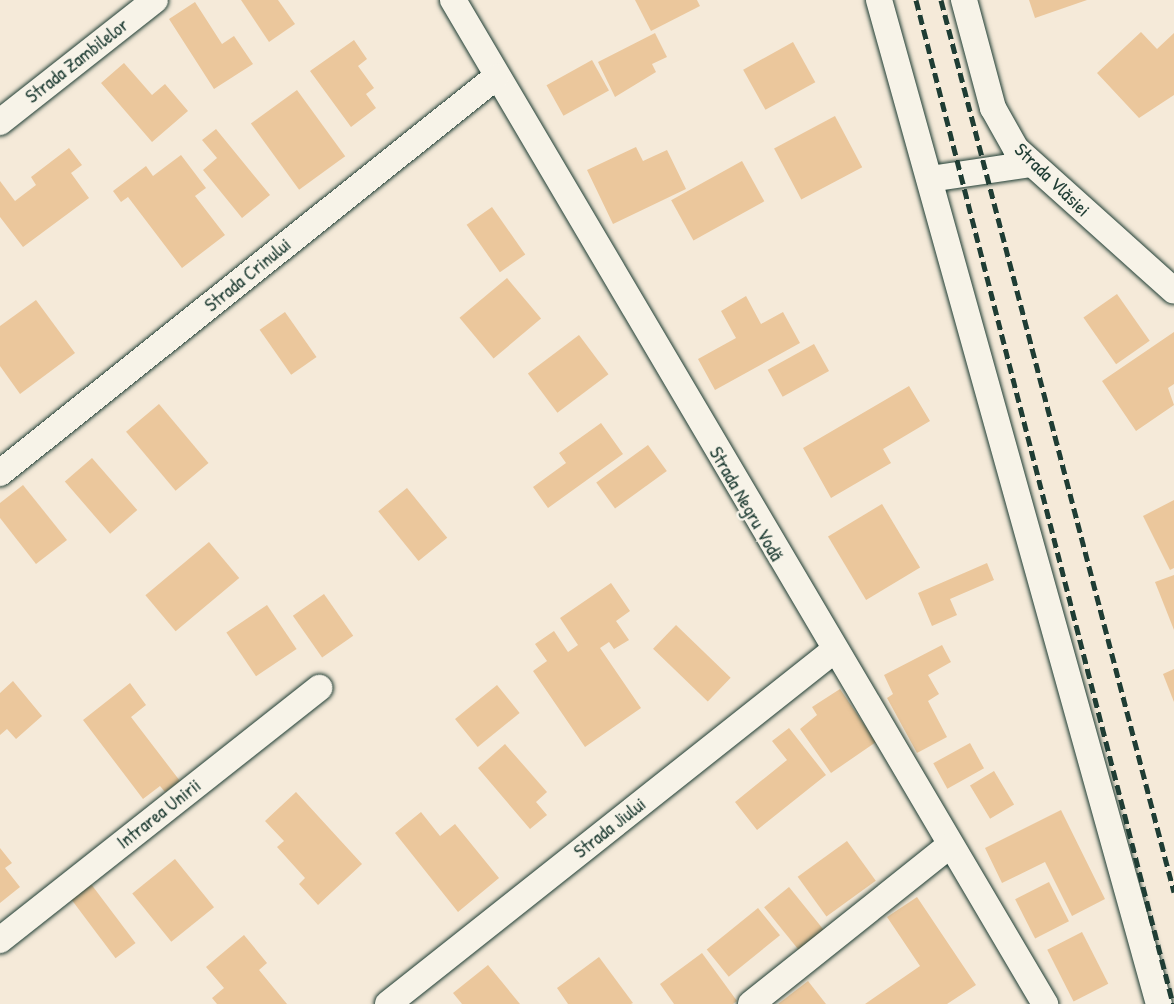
<!DOCTYPE html>
<html>
<head>
<meta charset="utf-8">
<style>
  body { margin:0 }
  #map { position:relative; width:1174px; height:1004px; overflow:hidden; background:#f5ead9; font-family:"Patrick Hand",sans-serif }
  div>[style] { position:absolute }
  [style*='--x'] { left:calc(var(--x)*1px); top:calc(var(--y)*1px); width:calc(var(--w)*1px); rotate:calc(var(--a)*1deg) }
  .building>* { inset:0; background:#ebc79c; transform-origin:0 0 }
  .roads { filter:drop-shadow(0 0 2px #1f3d34) drop-shadow(0 0 2px #1f3d34) }
  .minor>* { height:26px; margin:-13px; padding:0 13px; transform-origin:13px; border-radius:13px; background:#f7f3e8 }
  .rail>* { height:5px; margin-top:-2.5px; transform-origin:0; background:repeating-linear-gradient(90deg,#1f3d34 0 10px,transparent 0 15px) }
  span { translate:-50% -50%; white-space:nowrap; text-align:center; line-height:1.15; -webkit-text-stroke:5px #f7f3e8; paint-order:stroke }
  .street-label { font-size:19px; color:#1f3d34 }
</style>
</head>
<body>
<div id="map">
  <div class="building">
    <div style="clip-path:polygon(241px 0,278px 0,295px 24px,269px 42px)"></div>
    <div style="clip-path:polygon(635px 0,697px 0,700px 6px,651px 31px)"></div>
    <div style="clip-path:polygon(1029px 0,1087px 0,1035px 18px)"></div>
    <div style="clip-path:polygon(195px 2px,222px 44px,234px 36px,253px 64px,214px 89px,169px 19px)"></div>
    <div style="clip-path:polygon(1141px 32px,1157px 49px,1174px 33px,1174px 95px,1139px 118px,1097px 73px)"></div>
    <div style="clip-path:polygon(655px 33px,667px 57px,652px 64px,656px 72px,615px 97px,598px 62px)"></div>
    <div style="clip-path:polygon(354px 40px,367px 59px,358px 66px,374px 88px,366px 94px,376px 108px,351px 127px,310px 71px)"></div>
    <div style="left:793px;top:42px;width:46px;height:57px;rotate:61deg"></div>
    <div style="left:592px;top:60px;width:35px;height:52px;rotate:61deg"></div>
    <div style="clip-path:polygon(124px 63px,152px 95px,165px 84px,188px 111px,152px 142px,101px 83px)"></div>
    <div style="left:297px;top:90px;width:82px;height:57px;rotate:54deg"></div>
    <div style="left:835px;top:116px;width:58px;height:69px;rotate:62deg"></div>
    <div style="clip-path:polygon(216px 129px,270px 195px,242px 218px,203px 170px,217px 158px,202px 140px)"></div>
    <div style="clip-path:polygon(636px 147px,643px 161px,667px 150px,686px 189px,613px 224px,587px 170px)"></div>
    <div style="clip-path:polygon(69px 148px,82px 165px,71px 173px,89px 198px,23px 247px,0 217px,0 181px,15px 201px,36px 185px,31px 177px)"></div>
    <div style="clip-path:polygon(181px 155px,206px 188px,195px 196px,225px 235px,182px 268px,128px 197px,121px 202px,113px 191px,146px 166px,153px 176px)"></div>
    <div style="left:742px;top:161px;width:46px;height:81px;rotate:61deg"></div>
    <div style="left:492px;top:207px;width:58px;height:31px;rotate:55deg"></div>
    <div style="left:507px;top:278px;width:53px;height:62px;rotate:50deg"></div>
    <div style="left:1117px;top:294px;width:57px;height:41px;rotate:55deg"></div>
    <div style="clip-path:polygon(746px 296px,761px 324px,783px 312px,800px 343px,715px 390px,698px 359px,736px 338px,721px 311px)"></div>
    <div style="clip-path:polygon(36px 300px,75px 353px,20px 394px,0 366px,0 326px)"></div>
    <div style="left:285px;top:312px;width:55px;height:31px;rotate:55deg"></div>
    <div style="clip-path:polygon(1174px 332px,1174px 384px,1168px 388px,1174px 405px,1136px 431px,1102px 381px)"></div>
    <div style="left:579px;top:335px;width:49px;height:64px;rotate:53deg"></div>
    <div style="left:814px;top:344px;width:31px;height:53px;rotate:61deg"></div>
    <div style="clip-path:polygon(909px 386px,930px 421px,883px 449px,891px 463px,831px 498px,803px 448px)"></div>
    <div style="left:159px;top:404px;width:77px;height:43px;rotate:50deg"></div>
    <div style="clip-path:polygon(601px 423px,623px 454px,548px 508px,533px 487px,566px 463px,559px 453px)"></div>
    <div style="left:648px;top:445px;width:32px;height:64px;rotate:54deg"></div>
    <div style="left:92px;top:458px;width:69px;height:36px;rotate:49deg"></div>
    <div style="clip-path:polygon(23px 485px,67px 540px,36px 564px,0 518px,0 503px)"></div>
    <div style="left:407px;top:488px;width:64px;height:37px;rotate:51deg"></div>
    <div style="clip-path:polygon(1174px 500px,1174px 568px,1170px 570px,1143px 516px)"></div>
    <div style="left:882px;top:504px;width:74px;height:63px;rotate:59deg"></div>
    <div style="left:209px;top:542px;width:47px;height:83px;rotate:50deg"></div>
    <div style="clip-path:polygon(987px 563px,994px 580px,950px 599px,957px 615px,932px 626px,918px 593px)"></div>
    <div style="clip-path:polygon(1174px 575px,1174px 630px,1155px 582px)"></div>
    <div style="clip-path:polygon(611px 583px,630px 611px,616px 621px,629px 640px,614px 649px,609px 642px,600px 648px,641px 708px,585px 747px,533px 671px,547px 661px,535px 644px,554px 631px,568px 652px,578px 645px,560px 618px)"></div>
    <div style="left:324px;top:594px;width:51px;height:38px;rotate:55deg"></div>
    <div style="left:267px;top:605px;width:53px;height:49px;rotate:56deg"></div>
    <div style="left:676px;top:625px;width:76px;height:33px;rotate:44deg"></div>
    <div style="clip-path:polygon(942px 645px,951px 662px,928px 675px,939px 694px,928px 701px,947px 737px,917px 753px,887px 698px,893px 694px,884px 675px)"></div>
    <div style="clip-path:polygon(1174px 669px,1174px 702px,1163px 674px)"></div>
    <div style="clip-path:polygon(13px 681px,42px 716px,16px 739px,7px 729px,0 735px,0 693px)"></div>
    <div style="clip-path:polygon(130px 683px,146px 705px,131px 717px,180px 781px,165px 792px,160px 786px,143px 799px,83px 720px)"></div>
    <div style="left:497px;top:685px;width:36px;height:54px;rotate:51deg"></div>
    <div style="clip-path:polygon(840px 689px,876px 742px,831px 773px,800px 729px,817px 715px,812px 707px)"></div>
    <div style="clip-path:polygon(789px 728px,826px 775px,757px 830px,735px 802px,787px 760px,772px 741px)"></div>
    <div style="left:970px;top:743px;width:29px;height:42px;rotate:61deg"></div>
    <div style="clip-path:polygon(505px 744px,547px 792px,536px 802px,547px 815px,530px 829px,478px 768px)"></div>
    <div style="left:994px;top:771px;width:39px;height:28px;rotate:59deg"></div>
    <div style="clip-path:polygon(296px 792px,362px 864px,318px 905px,299px 884px,305px 878px,277px 847px,284px 841px,265px 821px)"></div>
    <div style="clip-path:polygon(1061px 810px,1105px 899px,1072px 916px,1045px 862px,1002px 883px,985px 848px)"></div>
    <div style="clip-path:polygon(421px 812px,440px 836px,455px 824px,499px 878px,458px 912px,395px 833px)"></div>
    <div style="left:847px;top:841px;width:49px;height:61px;rotate:54deg"></div>
    <div style="clip-path:polygon(0 848px,12px 863px,5px 868px,20px 887px,0 903px)"></div>
    <div style="left:175px;top:859px;width:62px;height:55px;rotate:51deg"></div>
    <div style="left:1049px;top:882px;width:44px;height:38px;rotate:63deg"></div>
    <div style="left:91px;top:884px;width:74px;height:25px;rotate:53deg"></div>
    <div style="left:789px;top:887px;width:56px;height:32px;rotate:51deg"></div>
    <div style="clip-path:polygon(917px 897px,976px 985px,947px 1004px,865px 1004px,920px 966px,887px 917px)"></div>
    <div style="left:758px;top:908px;width:35px;height:66px;rotate:51deg"></div>
    <div style="left:1082px;top:932px;width:58px;height:39px;rotate:63deg"></div>
    <div style="clip-path:polygon(244px 935px,267px 963px,259px 970px,287px 1004px,217px 1004px,212px 998px,224px 988px,206px 967px)"></div>
    <div style="clip-path:polygon(702px 953px,737px 1001px,733px 1004px,674px 1004px,660px 984px)"></div>
    <div style="clip-path:polygon(599px 957px,633px 1003px,631px 1004px,568px 1004px,557px 988px)"></div>
    <div style="clip-path:polygon(488px 965px,520px 1004px,462px 1004px,453px 993px)"></div>
    <div style="clip-path:polygon(808px 981px,826px 1004px,778px 1004px)"></div>
  </div>
  <div class="roads">
    <div class="minor">
      <div style="--x:453;--y:0;--w:1166;--a:59.47"></div>
      <div style="--x:879;--y:0;--w:1042;--a:74.42"></div>
      <div style="--x:964;--y:0;--w:112;--a:75"></div>
      <div style="--x:993;--y:108;--w:47;--a:60.7"></div>
      <div style="--x:1016;--y:149;--w:212;--a:41.9"></div>
      <div style="--x:0;--y:122;--w:197;--a:-38.2"></div>
      <div style="--x:930;--y:179;--w:101;--a:-8.5"></div>
      <div style="--x:0;--y:473;--w:635;--a:-38.6"></div>
      <div style="--x:0;--y:940;--w:407;--a:-38.3"></div>
      <div style="--x:388;--y:1004;--w:567;--a:-38.41"></div>
      <div style="--x:751;--y:1004;--w:252;--a:-38.6"></div>
    </div>
  </div>
  <div class="rail">
    <div style="--x:916;--y:0;--w:1036;--a:75.64"></div>
    <div style="--x:941;--y:0;--w:922;--a:75.36"></div>
  </div>
  <div class="street-label">
    <span style="left:77px;top:61px;rotate:-38deg">Strada Zambilelor</span>
    <span style="left:1052px;top:180px;rotate:44deg">Strada Vlăsiei</span>
    <span style="left:248px;top:275px;rotate:-39deg">Strada Crinului</span>
    <span style="left:746px;top:504px;rotate:60deg">Strada Negru Vodă</span>
    <span style="left:159px;top:814px;rotate:-38deg">Intrarea Unirii</span>
    <span style="left:610px;top:828px;rotate:-38deg">Strada Jiului</span>
  </div>
</div>
</body>
</html>
